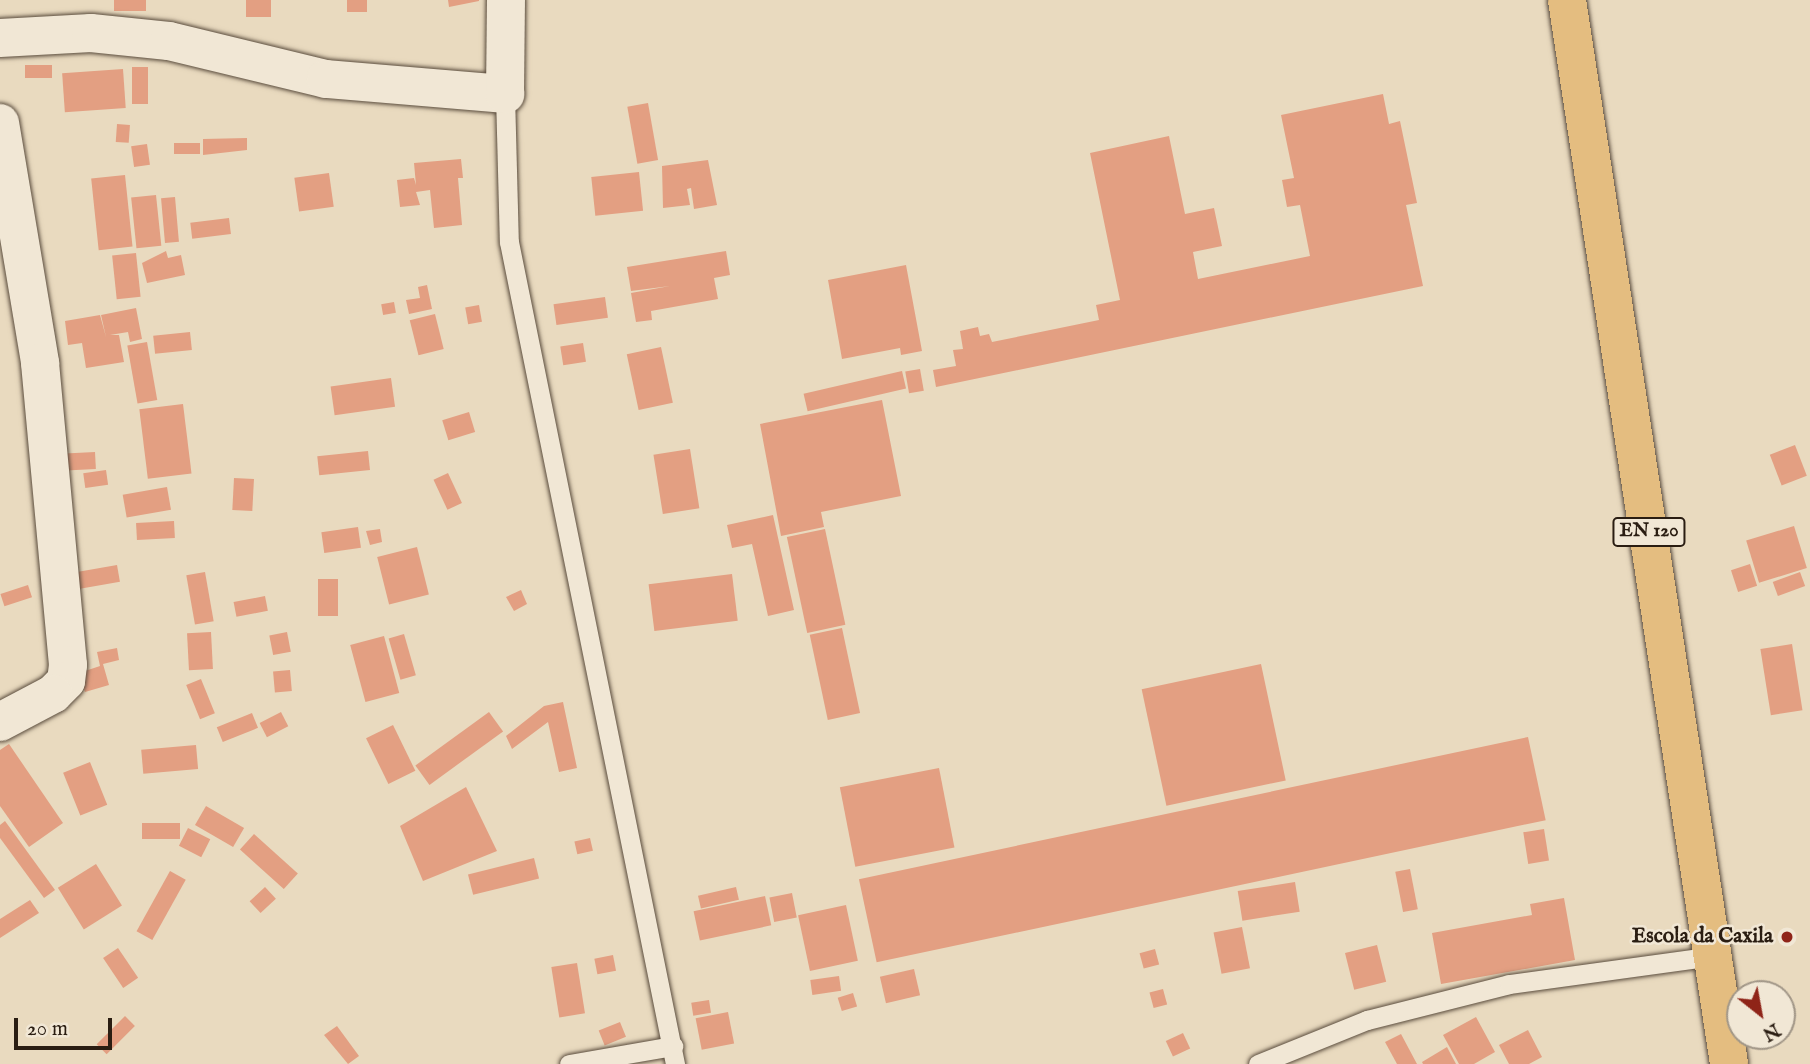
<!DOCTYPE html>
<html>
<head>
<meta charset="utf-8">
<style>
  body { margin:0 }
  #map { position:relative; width:1810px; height:1064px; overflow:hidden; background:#e9dabf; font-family:"IM FELL English",serif }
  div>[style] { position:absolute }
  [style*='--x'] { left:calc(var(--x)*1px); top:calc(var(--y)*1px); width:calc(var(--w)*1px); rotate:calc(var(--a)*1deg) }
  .building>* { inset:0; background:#e39f82; transform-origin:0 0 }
  .roads { filter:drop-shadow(0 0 2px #5a4c3d) drop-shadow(0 0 2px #5a4c3d) }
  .lane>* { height:19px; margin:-9.5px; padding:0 9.5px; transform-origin:9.5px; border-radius:9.5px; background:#f1e7d5 }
  .street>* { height:38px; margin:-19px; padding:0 19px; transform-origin:19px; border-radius:19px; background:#f1e7d5 }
  .primary>* { height:38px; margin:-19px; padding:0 19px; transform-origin:19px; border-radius:19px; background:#e4bd80 }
  .dots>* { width:19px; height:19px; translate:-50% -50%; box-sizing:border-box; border:4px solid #f1e7d5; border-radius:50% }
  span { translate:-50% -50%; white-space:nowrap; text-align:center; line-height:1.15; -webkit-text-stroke:5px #f1e7d5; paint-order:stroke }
  .shield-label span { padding:2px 5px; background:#f1e7d5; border:2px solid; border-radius:5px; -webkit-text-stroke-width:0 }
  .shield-label { font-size:19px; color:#2a1d12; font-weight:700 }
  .poi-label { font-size:21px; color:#2a1d12; font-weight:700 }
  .right { translate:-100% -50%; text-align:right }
  .north { position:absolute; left:1726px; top:980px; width:70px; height:70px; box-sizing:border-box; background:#f1e7d5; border:2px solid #a19687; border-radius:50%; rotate:149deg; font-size:19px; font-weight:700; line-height:28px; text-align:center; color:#2a1d12 }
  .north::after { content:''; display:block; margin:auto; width:24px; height:32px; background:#8f2418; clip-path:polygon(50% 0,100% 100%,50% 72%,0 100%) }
  .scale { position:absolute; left:14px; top:1018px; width:98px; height:32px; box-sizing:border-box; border:4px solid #2a1d12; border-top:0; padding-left:9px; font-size:21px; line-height:24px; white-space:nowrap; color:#2a1d12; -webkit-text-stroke:5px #f1e7d5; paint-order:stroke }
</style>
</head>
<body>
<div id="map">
  <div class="building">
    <div style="left:114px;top:0;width:32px;height:11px"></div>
    <div style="left:246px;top:0;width:25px;height:17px"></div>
    <div style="left:347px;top:0;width:20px;height:12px"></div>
    <div style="clip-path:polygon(448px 0,479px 0,479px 1px,449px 7px)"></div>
    <div style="left:52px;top:65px;width:13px;height:27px;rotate:90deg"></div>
    <div style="left:132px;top:67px;width:16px;height:37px"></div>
    <div style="left:123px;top:69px;width:39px;height:61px;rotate:86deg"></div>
    <div style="clip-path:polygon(1383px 94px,1389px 124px,1400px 121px,1417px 203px,1406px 205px,1423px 286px,936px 387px,933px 370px,956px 366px,953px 350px,963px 349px,960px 331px,978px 327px,980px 336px,989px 334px,992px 342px,1099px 320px,1096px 305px,1120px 300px,1090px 153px,1169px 136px,1185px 214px,1214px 208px,1222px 246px,1193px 252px,1198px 279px,1310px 256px,1300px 205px,1287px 207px,1282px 180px,1294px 178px,1281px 115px)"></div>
    <div style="left:648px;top:103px;width:58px;height:21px;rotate:80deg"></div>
    <div style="left:117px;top:124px;width:13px;height:18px;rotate:4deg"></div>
    <div style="clip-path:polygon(247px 138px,247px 150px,203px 155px,203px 139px)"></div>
    <div style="left:174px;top:143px;width:26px;height:11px"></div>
    <div style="left:147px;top:144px;width:21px;height:16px;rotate:82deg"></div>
    <div style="clip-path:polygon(461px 159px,463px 178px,458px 178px,462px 225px,434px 228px,430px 190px,416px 192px,420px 205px,400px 207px,397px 180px,414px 178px,416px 185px,414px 163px)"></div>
    <div style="clip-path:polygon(708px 160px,717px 205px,694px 209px,691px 188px,687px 189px,690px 205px,663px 208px,662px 166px)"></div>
    <div style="left:639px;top:172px;width:39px;height:48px;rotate:84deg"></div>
    <div style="left:329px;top:173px;width:34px;height:35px;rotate:82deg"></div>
    <div style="left:125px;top:175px;width:72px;height:34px;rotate:84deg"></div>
    <div style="left:156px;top:195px;width:51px;height:25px;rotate:84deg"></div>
    <div style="left:175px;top:197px;width:45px;height:14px;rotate:85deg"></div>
    <div style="left:229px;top:218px;width:16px;height:39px;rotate:83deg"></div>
    <div style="clip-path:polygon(166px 251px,168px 258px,181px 255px,185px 275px,147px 283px,142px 263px)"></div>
    <div style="clip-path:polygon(726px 251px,730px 275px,714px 278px,718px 299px,651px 311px,652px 320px,636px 322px,631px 293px,670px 286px,631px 291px,627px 267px)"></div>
    <div style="left:136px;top:253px;width:44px;height:24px;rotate:84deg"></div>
    <div style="clip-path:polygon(906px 265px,922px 351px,901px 355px,900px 348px,842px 359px,828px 280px)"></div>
    <div style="clip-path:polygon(427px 285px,432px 309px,409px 314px,406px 300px,420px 298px,418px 287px)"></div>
    <div style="left:605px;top:297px;width:21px;height:52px;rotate:82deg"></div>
    <div style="left:394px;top:302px;width:11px;height:13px;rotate:80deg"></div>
    <div style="left:479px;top:305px;width:17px;height:14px;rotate:80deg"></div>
    <div style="clip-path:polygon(136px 308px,142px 339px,130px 342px,128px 332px,110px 335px,119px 335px,124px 362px,86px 368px,82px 343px,68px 345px,65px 321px,100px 315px,106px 337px,101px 315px)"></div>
    <div style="left:435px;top:314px;width:36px;height:26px;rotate:76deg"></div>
    <div style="left:190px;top:332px;width:18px;height:37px;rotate:84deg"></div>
    <div style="left:147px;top:342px;width:59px;height:20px;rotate:80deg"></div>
    <div style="left:583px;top:343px;width:19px;height:23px;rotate:81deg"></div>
    <div style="left:661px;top:347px;width:57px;height:35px;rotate:78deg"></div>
    <div style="left:920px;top:369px;width:22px;height:15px;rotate:80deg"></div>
    <div style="left:902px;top:371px;width:18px;height:101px;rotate:77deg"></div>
    <div style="left:391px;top:378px;width:29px;height:61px;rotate:82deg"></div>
    <div style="clip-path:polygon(882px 400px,901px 496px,821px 512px,824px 527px,781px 536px,760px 424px)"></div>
    <div style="left:183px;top:404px;width:70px;height:44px;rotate:83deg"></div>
    <div style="left:469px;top:412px;width:21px;height:28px;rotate:73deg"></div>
    <div style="left:1795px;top:445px;width:33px;height:27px;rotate:69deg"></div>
    <div style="left:690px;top:449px;width:60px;height:37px;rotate:81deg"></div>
    <div style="left:368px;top:451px;width:19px;height:51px;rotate:84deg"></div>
    <div style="left:95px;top:452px;width:17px;height:30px;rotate:87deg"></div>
    <div style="left:106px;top:470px;width:15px;height:23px;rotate:82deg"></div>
    <div style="left:448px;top:473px;width:33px;height:16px;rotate:65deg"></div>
    <div style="left:234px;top:478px;width:20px;height:32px;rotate:3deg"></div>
    <div style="left:167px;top:487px;width:23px;height:45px;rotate:80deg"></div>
    <div style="clip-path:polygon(773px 515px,794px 610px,768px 616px,752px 544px,732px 548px,727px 525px)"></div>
    <div style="left:174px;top:521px;width:17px;height:38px;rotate:87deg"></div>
    <div style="left:1794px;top:526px;width:44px;height:50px;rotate:73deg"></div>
    <div style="left:358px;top:527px;width:21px;height:37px;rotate:82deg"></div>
    <div style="clip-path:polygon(380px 529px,382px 542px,370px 545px,366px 531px)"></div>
    <div style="left:825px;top:529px;width:98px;height:39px;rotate:78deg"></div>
    <div style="left:417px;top:547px;width:49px;height:41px;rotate:76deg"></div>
    <div style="left:1750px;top:564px;width:23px;height:20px;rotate:72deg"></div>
    <div style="left:117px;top:565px;width:17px;height:42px;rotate:80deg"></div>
    <div style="left:205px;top:572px;width:50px;height:19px;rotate:80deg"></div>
    <div style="left:1800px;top:572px;width:15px;height:29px;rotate:70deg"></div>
    <div style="left:732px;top:574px;width:47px;height:84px;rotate:83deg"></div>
    <div style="left:318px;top:579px;width:20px;height:37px"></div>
    <div style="left:28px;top:585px;width:13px;height:29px;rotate:72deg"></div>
    <div style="clip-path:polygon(521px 590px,527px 604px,514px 611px,506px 597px)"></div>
    <div style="left:265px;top:596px;width:15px;height:32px;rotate:79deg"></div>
    <div style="left:842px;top:628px;width:87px;height:33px;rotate:78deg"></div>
    <div style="left:211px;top:632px;width:37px;height:24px;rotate:87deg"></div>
    <div style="left:287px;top:632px;width:20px;height:18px;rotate:79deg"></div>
    <div style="left:404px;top:634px;width:43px;height:16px;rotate:74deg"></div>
    <div style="left:384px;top:636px;width:59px;height:35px;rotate:75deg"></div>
    <div style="left:1792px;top:644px;width:67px;height:32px;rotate:81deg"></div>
    <div style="clip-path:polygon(117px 648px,119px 660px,103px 664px,109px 685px,85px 692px,79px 673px,100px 666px,97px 652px)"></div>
    <div style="left:1261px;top:664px;width:119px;height:122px;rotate:78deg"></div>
    <div style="left:290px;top:670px;width:21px;height:17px;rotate:85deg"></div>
    <div style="left:201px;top:679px;width:37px;height:16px;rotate:68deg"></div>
    <div style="clip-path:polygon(563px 702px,577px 768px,559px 772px,548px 722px,512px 749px,506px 736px,544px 706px)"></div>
    <div style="left:281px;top:712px;width:16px;height:24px;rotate:63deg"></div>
    <div style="left:489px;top:712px;width:24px;height:91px;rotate:54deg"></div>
    <div style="left:252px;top:713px;width:16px;height:38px;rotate:68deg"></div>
    <div style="left:393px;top:725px;width:51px;height:30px;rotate:64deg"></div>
    <div style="left:1528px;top:737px;width:85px;height:684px;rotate:78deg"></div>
    <div style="clip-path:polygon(9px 744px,63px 823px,29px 847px,0 806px,0 750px)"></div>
    <div style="left:196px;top:745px;width:24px;height:55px;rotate:85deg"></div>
    <div style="left:90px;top:762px;width:46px;height:29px;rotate:68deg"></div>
    <div style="left:939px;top:768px;width:81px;height:101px;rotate:79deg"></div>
    <div style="clip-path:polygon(466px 787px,497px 851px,423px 881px,400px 826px)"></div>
    <div style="left:206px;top:806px;width:44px;height:22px;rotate:30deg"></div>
    <div style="clip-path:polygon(5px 821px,55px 890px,44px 898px,0 838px,0 825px)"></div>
    <div style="left:180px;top:823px;width:16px;height:38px;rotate:90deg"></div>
    <div style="left:188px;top:828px;width:25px;height:20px;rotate:27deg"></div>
    <div style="left:1544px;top:829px;width:32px;height:21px;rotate:81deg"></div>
    <div style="left:254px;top:834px;width:59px;height:21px;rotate:42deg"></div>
    <div style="left:590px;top:838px;width:13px;height:16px;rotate:77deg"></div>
    <div style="left:534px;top:858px;width:21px;height:68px;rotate:76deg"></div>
    <div style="left:96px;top:864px;width:49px;height:45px;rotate:58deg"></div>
    <div style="left:1410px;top:869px;width:41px;height:15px;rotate:79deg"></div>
    <div style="left:170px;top:871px;width:18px;height:69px;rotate:29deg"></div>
    <div style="left:1295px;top:882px;width:30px;height:58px;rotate:81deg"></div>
    <div style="left:265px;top:887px;width:16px;height:21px;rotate:47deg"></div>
    <div style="left:736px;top:887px;width:13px;height:39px;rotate:77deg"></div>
    <div style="left:792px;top:893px;width:25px;height:23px;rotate:79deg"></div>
    <div style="left:765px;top:896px;width:30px;height:73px;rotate:78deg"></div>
    <div style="clip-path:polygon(1564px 898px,1575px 960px,1441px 984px,1432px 933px,1532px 915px,1530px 904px)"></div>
    <div style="clip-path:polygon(30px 900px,39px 913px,0 938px,0 919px)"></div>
    <div style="left:846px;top:905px;width:57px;height:49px;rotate:78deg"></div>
    <div style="left:1242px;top:927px;width:42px;height:29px;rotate:79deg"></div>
    <div style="left:1377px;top:945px;width:38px;height:33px;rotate:76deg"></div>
    <div style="left:118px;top:948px;width:36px;height:18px;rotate:56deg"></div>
    <div style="left:1155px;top:949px;width:16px;height:16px;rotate:75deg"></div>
    <div style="left:613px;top:955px;width:16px;height:19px;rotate:79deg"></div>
    <div style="left:577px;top:963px;width:51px;height:26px;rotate:81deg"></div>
    <div style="left:914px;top:969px;width:27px;height:35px;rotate:77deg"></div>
    <div style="left:839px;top:976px;width:15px;height:29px;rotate:82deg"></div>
    <div style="left:1163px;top:989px;width:16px;height:14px;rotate:75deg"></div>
    <div style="left:853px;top:993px;width:14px;height:16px;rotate:73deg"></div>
    <div style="left:709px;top:1000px;width:13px;height:18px;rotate:81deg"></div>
    <div style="left:728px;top:1012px;width:32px;height:33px;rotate:79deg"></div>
    <div style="left:125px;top:1016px;width:14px;height:40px;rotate:45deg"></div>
    <div style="clip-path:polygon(1476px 1017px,1495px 1052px,1474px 1064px,1459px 1064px,1443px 1035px)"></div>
    <div style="left:620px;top:1022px;width:16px;height:23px;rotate:68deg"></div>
    <div style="clip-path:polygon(337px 1026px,359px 1056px,348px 1064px,324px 1035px)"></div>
    <div style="clip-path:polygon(1528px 1030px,1542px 1057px,1529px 1064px,1509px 1064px,1499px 1045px)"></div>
    <div style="left:1183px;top:1033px;width:17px;height:19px;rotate:65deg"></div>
    <div style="clip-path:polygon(1401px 1034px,1417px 1064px,1397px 1064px,1385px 1042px)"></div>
    <div style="clip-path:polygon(1447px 1047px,1456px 1064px,1423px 1064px,1422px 1062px)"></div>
  </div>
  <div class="roads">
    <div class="lane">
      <div style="--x:505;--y:94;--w:148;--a:88.5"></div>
      <div style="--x:509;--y:242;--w:839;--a:78.58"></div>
      <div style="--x:569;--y:1064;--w:106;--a:-9.8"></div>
      <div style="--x:1258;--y:1064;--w:118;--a:-22"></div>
      <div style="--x:1367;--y:1020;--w:146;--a:-14.2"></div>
      <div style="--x:1509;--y:984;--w:207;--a:-7.8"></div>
    </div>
    <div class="street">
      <div style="--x:0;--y:38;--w:91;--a:-3.1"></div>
      <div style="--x:91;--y:33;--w:78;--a:5.9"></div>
      <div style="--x:169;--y:41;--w:162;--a:13.6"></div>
      <div style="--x:326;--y:79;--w:180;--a:4.8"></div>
      <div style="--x:505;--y:94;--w:94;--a:-89.4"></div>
      <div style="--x:0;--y:123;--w:243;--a:80.5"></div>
      <div style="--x:40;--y:363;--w:303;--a:84.7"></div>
      <div style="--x:68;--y:665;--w:16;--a:97"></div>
      <div style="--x:66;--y:681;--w:18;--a:135"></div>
      <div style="--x:53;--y:694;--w:60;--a:152.2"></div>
    </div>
    <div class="primary">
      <div style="--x:1567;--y:0;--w:1076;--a:81.34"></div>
    </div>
  </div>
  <div class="dots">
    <div style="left:1787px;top:937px;background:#8f2418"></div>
  </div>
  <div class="shield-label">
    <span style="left:1649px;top:532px">EN 120</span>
  </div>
  <div class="poi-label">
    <span class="right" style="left:1773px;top:937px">Escola da Caxila</span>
  </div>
  <div class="north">N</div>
  <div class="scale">20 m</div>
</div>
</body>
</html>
